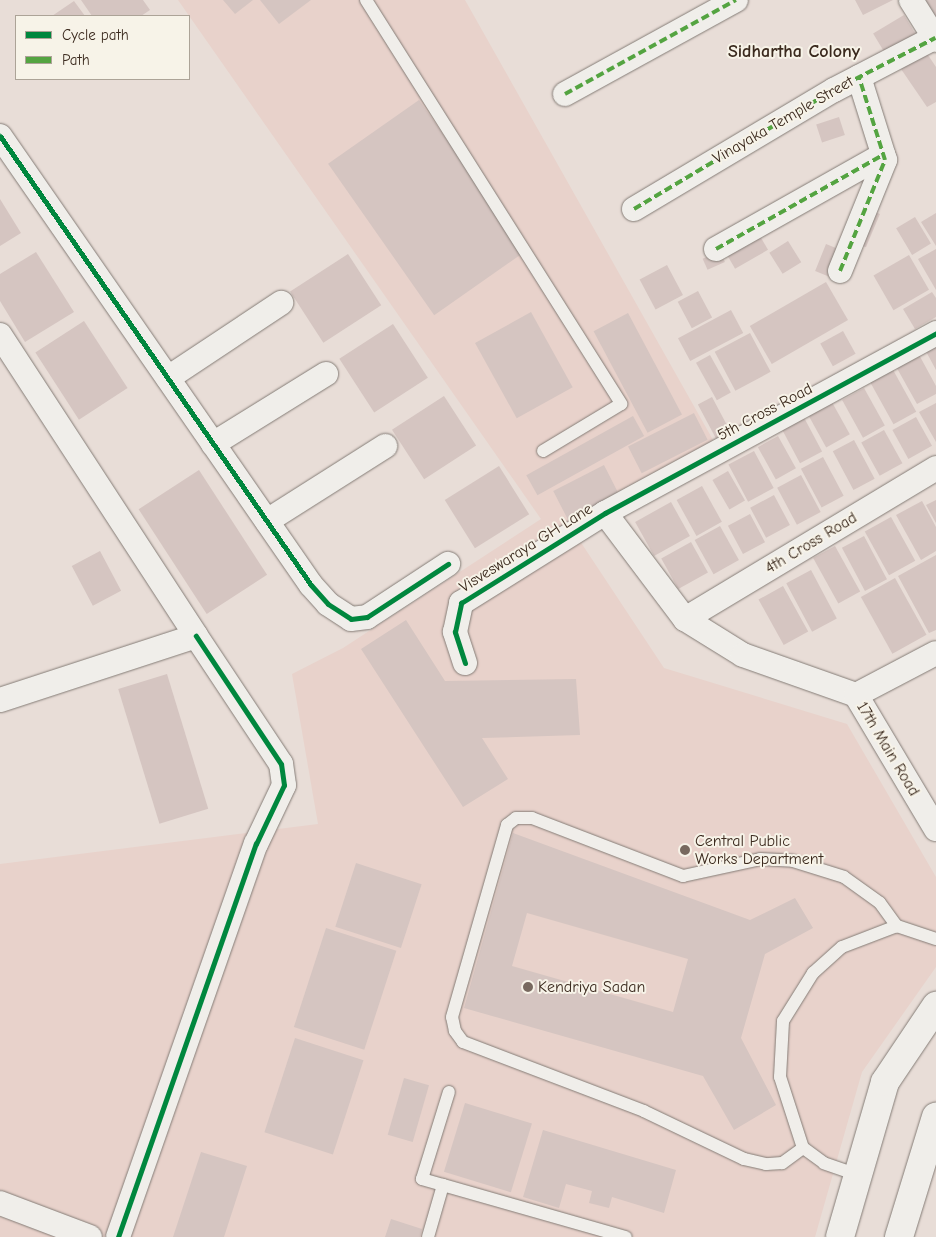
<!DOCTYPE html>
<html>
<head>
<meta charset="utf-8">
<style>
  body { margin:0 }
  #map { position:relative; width:936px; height:1237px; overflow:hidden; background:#e8ddd7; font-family:"Comic Neue",sans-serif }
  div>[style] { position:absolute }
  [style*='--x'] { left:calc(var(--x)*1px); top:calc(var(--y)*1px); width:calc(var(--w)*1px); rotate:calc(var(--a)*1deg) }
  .built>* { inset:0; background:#e8d2cb }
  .building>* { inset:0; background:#d5c5c1; transform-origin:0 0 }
  .roads { filter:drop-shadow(0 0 1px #847c76) drop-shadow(0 0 1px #847c76) }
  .lane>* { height:12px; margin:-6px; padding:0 6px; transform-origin:6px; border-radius:6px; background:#f0eeea }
  .street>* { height:24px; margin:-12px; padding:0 12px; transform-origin:12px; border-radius:12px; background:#f0eeea }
  .primary>* { height:28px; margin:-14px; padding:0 14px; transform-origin:14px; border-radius:14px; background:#f0eeea }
  .quiet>* { height:4px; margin-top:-2px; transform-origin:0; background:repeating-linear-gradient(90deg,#54a441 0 8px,transparent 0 12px) }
  .cycleway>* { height:5px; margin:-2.5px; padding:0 2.5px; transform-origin:2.5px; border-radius:2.5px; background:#00873e }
  .dots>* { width:14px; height:14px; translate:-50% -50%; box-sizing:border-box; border:2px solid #f7f3e8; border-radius:50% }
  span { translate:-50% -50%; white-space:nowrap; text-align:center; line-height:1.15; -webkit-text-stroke:4px #f7f3e8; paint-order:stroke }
  .street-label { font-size:16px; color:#3b2a1e }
  .poi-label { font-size:16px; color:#3b2a1e }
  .left { translate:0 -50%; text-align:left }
  .neighbourhood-label { font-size:18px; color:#3b2a1e; font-weight:700 }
  .legend { position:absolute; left:15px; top:15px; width:175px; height:65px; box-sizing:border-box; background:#f7f3e8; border:1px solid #aca397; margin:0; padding:6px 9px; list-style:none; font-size:15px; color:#3b2a1e }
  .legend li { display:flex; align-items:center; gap:10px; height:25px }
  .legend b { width:25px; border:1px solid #aca397 }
</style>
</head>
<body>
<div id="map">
  <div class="built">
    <div style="clip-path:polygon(178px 0,465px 0,717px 447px,572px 529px,664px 668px,847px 724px,936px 877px,936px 967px,862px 1072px,815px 1237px,0 1237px,0 864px,318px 824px,292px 674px,343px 648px,541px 519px)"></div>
  </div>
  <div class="building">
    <div style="clip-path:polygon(81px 0,143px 0,150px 10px,141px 16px,92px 16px)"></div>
    <div style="clip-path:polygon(223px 0,253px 0,235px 14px)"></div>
    <div style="clip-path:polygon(260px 0,311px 0,279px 24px)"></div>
    <div style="clip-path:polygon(855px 0,893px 0,863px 15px)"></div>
    <div style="clip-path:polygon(918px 0,936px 0,936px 21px)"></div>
    <div style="clip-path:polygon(74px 1px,85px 16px,52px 16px)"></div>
    <div style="left:904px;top:15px;width:26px;height:36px;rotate:59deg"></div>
    <div style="clip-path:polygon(926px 52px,936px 67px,936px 102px,927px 107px,901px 69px)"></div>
    <div style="left:419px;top:100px;width:185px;height:111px;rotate:55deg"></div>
    <div style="left:839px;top:117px;width:19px;height:24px;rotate:72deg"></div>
    <div style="clip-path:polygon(0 199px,21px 233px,0 246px)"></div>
    <div style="left:868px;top:209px;width:13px;height:36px;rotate:23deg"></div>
    <div style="clip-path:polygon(936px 213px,936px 246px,921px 222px)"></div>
    <div style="left:915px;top:217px;width:31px;height:22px;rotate:59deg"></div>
    <div style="left:760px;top:236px;width:16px;height:38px;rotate:60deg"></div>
    <div style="left:788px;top:241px;width:25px;height:22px;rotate:58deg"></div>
    <div style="left:826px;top:244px;width:18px;height:29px;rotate:22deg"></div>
    <div style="clip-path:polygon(936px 249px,936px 290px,918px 259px)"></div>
    <div style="left:720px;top:251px;width:12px;height:19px;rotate:66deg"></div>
    <div style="clip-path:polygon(36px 252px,74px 312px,25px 342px,0 301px,0 274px)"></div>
    <div style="left:348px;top:254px;width:61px;height:69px;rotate:57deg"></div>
    <div style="left:909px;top:255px;width:40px;height:41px;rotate:60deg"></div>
    <div style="left:667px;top:265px;width:34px;height:31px;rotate:62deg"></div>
    <div style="left:826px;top:282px;width:44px;height:88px;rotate:60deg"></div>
    <div style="left:698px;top:291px;width:30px;height:23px;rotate:62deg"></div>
    <div style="clip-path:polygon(932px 292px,936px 298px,936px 317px,915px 329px,903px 309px)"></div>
    <div style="left:731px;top:310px;width:26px;height:60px;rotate:62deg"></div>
    <div style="left:531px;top:312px;width:86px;height:64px;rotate:61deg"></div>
    <div style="left:628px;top:313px;width:115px;height:39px;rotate:62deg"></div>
    <div style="left:84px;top:321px;width:80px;height:58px;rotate:57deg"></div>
    <div style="left:393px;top:324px;width:64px;height:64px;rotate:57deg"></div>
    <div style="left:843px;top:331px;width:26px;height:26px;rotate:61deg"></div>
    <div style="left:750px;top:333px;width:44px;height:40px;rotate:62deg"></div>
    <div style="clip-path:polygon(936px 337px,936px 370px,922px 344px)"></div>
    <div style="clip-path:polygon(917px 351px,936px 386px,936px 394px,917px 404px,894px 363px)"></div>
    <div style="left:710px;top:355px;width:43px;height:16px;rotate:61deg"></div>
    <div style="left:892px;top:368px;width:50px;height:26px;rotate:61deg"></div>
    <div style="left:864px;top:388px;width:43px;height:25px;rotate:61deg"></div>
    <div style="left:828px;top:395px;width:45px;height:27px;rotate:61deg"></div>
    <div style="left:444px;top:396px;width:59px;height:62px;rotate:57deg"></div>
    <div style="left:712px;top:397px;width:40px;height:16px;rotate:62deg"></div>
    <div style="clip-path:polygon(936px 403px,936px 442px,919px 412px)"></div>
    <div style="left:800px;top:410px;width:47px;height:25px;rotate:62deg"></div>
    <div style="left:694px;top:413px;width:30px;height:74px;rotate:63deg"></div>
    <div style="left:633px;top:416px;width:23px;height:122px;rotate:61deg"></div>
    <div style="left:916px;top:417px;width:33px;height:27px;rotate:61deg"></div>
    <div style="left:884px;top:430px;width:38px;height:26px;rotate:61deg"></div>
    <div style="left:778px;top:436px;width:37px;height:23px;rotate:61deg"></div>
    <div style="left:854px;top:440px;width:44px;height:24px;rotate:62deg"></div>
    <div style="left:754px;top:451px;width:42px;height:29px;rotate:62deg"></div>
    <div style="left:823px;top:457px;width:44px;height:25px;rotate:62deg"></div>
    <div style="left:604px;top:465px;width:37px;height:57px;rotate:63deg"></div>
    <div style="left:499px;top:466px;width:57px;height:64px;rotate:58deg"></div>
    <div style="left:199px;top:470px;width:125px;height:72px;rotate:57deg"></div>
    <div style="left:728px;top:471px;width:34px;height:18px;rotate:60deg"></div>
    <div style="left:801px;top:475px;width:42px;height:27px;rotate:62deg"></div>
    <div style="left:702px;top:486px;width:41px;height:29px;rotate:61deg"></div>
    <div style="left:774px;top:495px;width:34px;height:27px;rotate:62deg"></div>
    <div style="clip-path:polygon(936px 500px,936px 523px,926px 505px)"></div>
    <div style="clip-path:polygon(922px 501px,936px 527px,936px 551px,921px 560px,896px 515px)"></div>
    <div style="left:671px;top:502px;width:39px;height:41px;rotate:61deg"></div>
    <div style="left:750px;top:514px;width:32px;height:25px;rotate:62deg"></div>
    <div style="left:891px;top:517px;width:50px;height:30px;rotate:61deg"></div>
    <div style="left:720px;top:526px;width:39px;height:29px;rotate:61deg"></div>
    <div style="left:864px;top:536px;width:49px;height:25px;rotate:62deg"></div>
    <div style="left:691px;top:542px;width:35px;height:34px;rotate:61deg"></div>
    <div style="left:835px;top:546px;width:52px;height:25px;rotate:61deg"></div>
    <div style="left:100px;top:551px;width:45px;height:32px;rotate:62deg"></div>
    <div style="clip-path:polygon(936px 555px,936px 630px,929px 633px,898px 576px)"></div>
    <div style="left:811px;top:570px;width:55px;height:28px;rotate:62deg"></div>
    <div style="left:895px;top:578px;width:65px;height:39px;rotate:61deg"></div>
    <div style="left:783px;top:586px;width:52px;height:28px;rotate:61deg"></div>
    <div style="clip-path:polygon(406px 620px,445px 681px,576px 679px,580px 735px,482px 738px,508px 779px,463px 807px,361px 649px)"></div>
    <div style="left:167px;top:674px;width:141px;height:51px;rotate:73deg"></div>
    <div style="clip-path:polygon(evenodd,513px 833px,750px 920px,795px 898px,813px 928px,765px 954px,741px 1038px,776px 1105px,734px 1130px,703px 1076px,464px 1008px,513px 833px,527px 913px,688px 959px,673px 1012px,512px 966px,527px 913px)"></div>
    <div style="left:356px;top:863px;width:69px;height:67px;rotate:18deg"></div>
    <div style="left:326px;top:928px;width:74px;height:104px;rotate:18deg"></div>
    <div style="left:295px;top:1038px;width:72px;height:99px;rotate:18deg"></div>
    <div style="left:404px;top:1078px;width:26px;height:59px;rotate:16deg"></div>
    <div style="left:465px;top:1103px;width:70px;height:72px;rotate:17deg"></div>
    <div style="clip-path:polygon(543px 1130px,676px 1170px,664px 1213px,612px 1197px,609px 1208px,589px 1203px,592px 1191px,566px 1184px,559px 1208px,523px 1197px)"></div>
    <div style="clip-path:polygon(201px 1152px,247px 1166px,224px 1237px,173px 1237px)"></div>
    <div style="clip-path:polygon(391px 1219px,422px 1229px,420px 1237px,385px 1237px)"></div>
  </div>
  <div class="roads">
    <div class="lane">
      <div style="--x:366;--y:0;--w:478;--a:57.7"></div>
      <div style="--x:621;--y:404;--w:91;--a:148.9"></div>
      <div style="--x:803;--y:1148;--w:26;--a:144"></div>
      <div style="--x:782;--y:1163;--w:16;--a:176"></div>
      <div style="--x:766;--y:1164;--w:23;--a:-167"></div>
      <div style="--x:744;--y:1159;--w:111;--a:-154.4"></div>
      <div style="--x:644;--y:1111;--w:194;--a:-159.1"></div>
      <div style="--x:463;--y:1042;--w:14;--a:-126"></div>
      <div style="--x:455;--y:1031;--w:14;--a:-102"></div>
      <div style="--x:452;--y:1017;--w:200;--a:-74"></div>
      <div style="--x:507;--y:825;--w:11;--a:-38"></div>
      <div style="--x:516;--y:818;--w:16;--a:0"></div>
      <div style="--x:532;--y:818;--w:162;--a:21"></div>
      <div style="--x:683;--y:876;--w:79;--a:-12.4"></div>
      <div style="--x:760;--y:859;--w:33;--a:3"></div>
      <div style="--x:793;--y:861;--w:53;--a:17.4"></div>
      <div style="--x:844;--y:877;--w:44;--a:35.8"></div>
      <div style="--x:880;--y:903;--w:29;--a:54"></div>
      <div style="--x:858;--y:1175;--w:36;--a:-161"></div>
      <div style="--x:824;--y:1163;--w:26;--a:-144"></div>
      <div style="--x:803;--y:1148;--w:75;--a:-107.9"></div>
      <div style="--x:780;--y:1077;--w:56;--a:-86.9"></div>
      <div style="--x:783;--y:1021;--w:57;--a:-58"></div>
      <div style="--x:813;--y:973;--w:39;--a:-42"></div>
      <div style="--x:842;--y:947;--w:59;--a:-20.9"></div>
      <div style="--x:897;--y:926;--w:41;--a:18.4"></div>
      <div style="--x:443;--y:1185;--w:22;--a:-164"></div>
      <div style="--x:422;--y:1179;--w:91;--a:-72.8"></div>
      <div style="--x:428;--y:1237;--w:54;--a:-73.9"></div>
      <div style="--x:443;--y:1185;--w:190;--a:15.9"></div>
    </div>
    <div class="street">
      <div style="--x:911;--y:0;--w:47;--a:58"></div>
      <div style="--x:565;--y:94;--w:195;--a:-28.8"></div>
      <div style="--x:0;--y:136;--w:546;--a:55.29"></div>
      <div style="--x:311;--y:585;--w:25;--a:48"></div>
      <div style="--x:328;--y:604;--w:27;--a:33"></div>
      <div style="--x:351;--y:619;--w:16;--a:-7"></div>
      <div style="--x:367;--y:617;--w:97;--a:-33.2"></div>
      <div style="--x:634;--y:209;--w:233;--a:-30.8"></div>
      <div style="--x:834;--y:90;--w:115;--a:-27.5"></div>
      <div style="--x:716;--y:249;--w:192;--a:-29.4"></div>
      <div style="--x:840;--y:271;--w:120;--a:-67.9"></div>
      <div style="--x:885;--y:160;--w:87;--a:-107.4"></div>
      <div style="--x:0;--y:335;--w:359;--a:56.9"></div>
      <div style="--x:196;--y:636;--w:206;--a:161.9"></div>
      <div style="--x:168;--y:378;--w:136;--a:-33.6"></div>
      <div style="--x:213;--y:444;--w:133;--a:-31.8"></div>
      <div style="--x:605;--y:513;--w:133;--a:53"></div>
      <div style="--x:685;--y:619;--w:68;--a:31.8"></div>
      <div style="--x:743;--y:655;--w:120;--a:19.5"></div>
      <div style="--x:267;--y:521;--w:140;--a:-32.4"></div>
      <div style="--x:685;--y:619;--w:293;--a:-31"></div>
      <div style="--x:465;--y:663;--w:33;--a:-108"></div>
      <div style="--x:455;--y:632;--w:30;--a:-78"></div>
      <div style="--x:461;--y:603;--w:170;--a:-32"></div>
      <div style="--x:605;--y:513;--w:377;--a:-28.5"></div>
      <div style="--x:856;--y:695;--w:156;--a:59.2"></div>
      <div style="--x:856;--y:695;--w:90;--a:-27.7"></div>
      <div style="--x:0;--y:1203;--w:96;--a:20.7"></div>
      <div style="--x:118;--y:1237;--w:417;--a:-70.7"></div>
      <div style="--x:256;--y:844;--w:65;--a:-64.6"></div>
      <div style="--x:284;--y:785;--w:21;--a:-98"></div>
      <div style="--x:281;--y:764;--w:154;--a:-123.6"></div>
    </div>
    <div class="primary">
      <div style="--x:840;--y:1237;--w:161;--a:-73.8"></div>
      <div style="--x:885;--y:1082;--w:92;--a:-56.1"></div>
      <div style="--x:899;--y:1237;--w:126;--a:-72.9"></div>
    </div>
  </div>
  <div class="quiet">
    <div style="--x:565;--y:94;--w:195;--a:-28.8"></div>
    <div style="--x:634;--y:209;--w:233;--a:-30.8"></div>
    <div style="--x:834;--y:90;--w:114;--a:-27.2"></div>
    <div style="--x:716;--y:249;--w:192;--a:-29.4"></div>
    <div style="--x:840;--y:271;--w:120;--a:-67.9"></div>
    <div style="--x:885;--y:160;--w:87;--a:-107.4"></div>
  </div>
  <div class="cycleway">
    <div style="--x:0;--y:136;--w:546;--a:55.29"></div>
    <div style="--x:311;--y:585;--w:25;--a:48"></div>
    <div style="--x:328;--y:604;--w:27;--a:33"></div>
    <div style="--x:351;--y:619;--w:16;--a:-7"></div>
    <div style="--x:367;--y:617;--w:97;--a:-33.2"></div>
    <div style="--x:465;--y:663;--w:33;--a:-108"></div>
    <div style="--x:455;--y:632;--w:30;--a:-78"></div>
    <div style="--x:461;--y:603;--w:170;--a:-32"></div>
    <div style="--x:605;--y:513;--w:377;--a:-28.5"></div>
    <div style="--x:118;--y:1237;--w:417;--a:-70.7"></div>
    <div style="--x:256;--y:844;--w:65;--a:-64.6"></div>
    <div style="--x:284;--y:785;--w:21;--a:-98"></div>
    <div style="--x:281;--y:764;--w:154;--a:-123.6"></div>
  </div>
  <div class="dots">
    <div style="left:685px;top:850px;background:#78695f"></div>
    <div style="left:528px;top:987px;background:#78695f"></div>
  </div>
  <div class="street-label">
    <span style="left:783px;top:120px;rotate:-30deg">Vinayaka Temple Street</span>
    <span style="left:765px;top:412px;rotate:-28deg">5th Cross Road</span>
    <span style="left:811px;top:543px;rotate:-31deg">4th Cross Road</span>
    <span style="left:526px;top:548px;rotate:-32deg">Visveswaraya GH Lane</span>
    <span style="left:888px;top:749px;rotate:59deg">17th Main Road</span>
  </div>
  <div class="poi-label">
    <span class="left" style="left:695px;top:850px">Central Public<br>Works Department</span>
    <span class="left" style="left:538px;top:987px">Kendriya Sadan</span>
  </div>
  <div class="neighbourhood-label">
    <span style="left:794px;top:52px">Sidhartha Colony</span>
  </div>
  <ul class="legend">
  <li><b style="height:6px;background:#00873e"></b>Cycle path</li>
  <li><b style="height:6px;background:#54a441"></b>Path</li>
  </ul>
</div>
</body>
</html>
